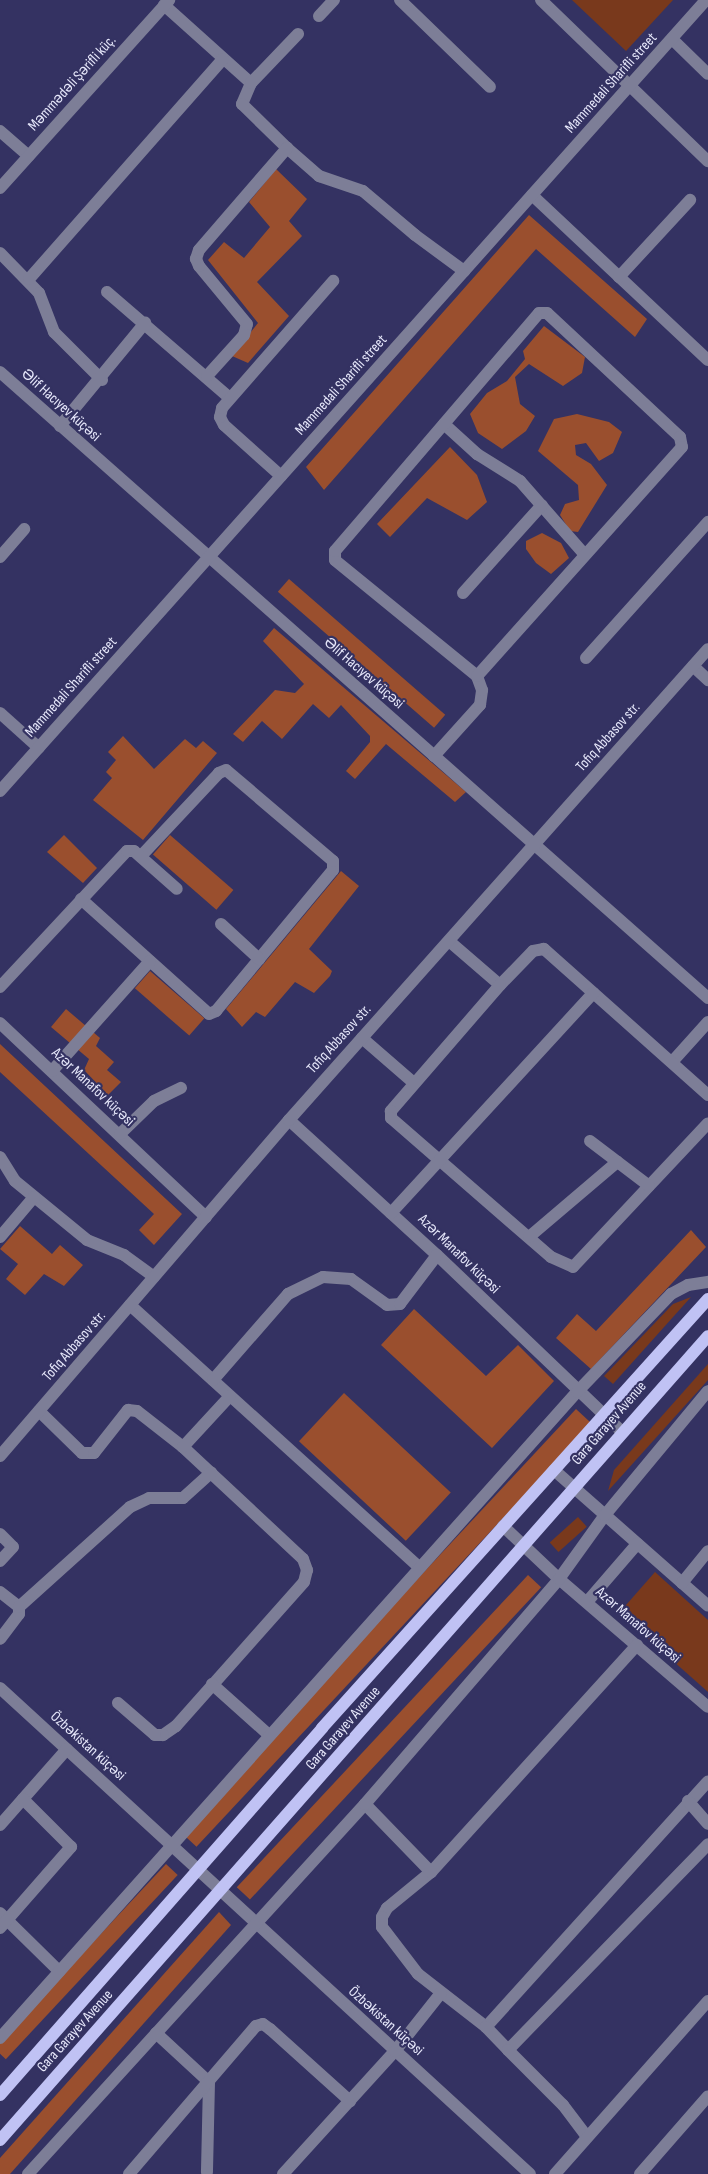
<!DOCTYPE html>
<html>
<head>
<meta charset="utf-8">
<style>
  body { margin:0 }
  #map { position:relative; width:708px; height:2174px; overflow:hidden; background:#343262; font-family:"Sofia Sans Condensed",sans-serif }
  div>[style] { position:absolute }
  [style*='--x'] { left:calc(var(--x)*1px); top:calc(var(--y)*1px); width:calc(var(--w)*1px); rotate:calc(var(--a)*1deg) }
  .green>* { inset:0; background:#79391c; transform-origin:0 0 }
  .forest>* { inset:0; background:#9a4f2e; transform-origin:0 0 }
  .minor>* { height:12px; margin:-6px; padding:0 6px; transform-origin:6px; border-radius:6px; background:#7d7e97 }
  .major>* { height:12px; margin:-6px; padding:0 6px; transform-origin:6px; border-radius:6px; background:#c0c2f4 }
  span { translate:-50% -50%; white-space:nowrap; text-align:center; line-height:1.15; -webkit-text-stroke:4.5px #343262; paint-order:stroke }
  .street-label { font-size:15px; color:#e7e8fb }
</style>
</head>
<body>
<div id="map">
  <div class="green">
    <div style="clip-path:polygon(572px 0,673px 0,626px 51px)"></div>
    <div style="clip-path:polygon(691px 1297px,613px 1384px,604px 1376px,673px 1304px)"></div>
    <div style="clip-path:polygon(708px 1364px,708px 1380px,608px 1491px,614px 1470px)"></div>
    <div style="left:578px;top:1517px;width:13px;height:38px;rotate:48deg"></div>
    <div style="clip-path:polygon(655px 1572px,708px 1620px,708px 1692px,619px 1613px)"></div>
  </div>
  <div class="forest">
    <div style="clip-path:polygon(276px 169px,307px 199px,289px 221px,302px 236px,257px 282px,289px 316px,248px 363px,232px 356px,258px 323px,208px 260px,224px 242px,244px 258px,270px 227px,249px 202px)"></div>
    <div style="clip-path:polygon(529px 215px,647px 319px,635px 337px,536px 249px,324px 490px,306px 467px)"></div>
    <div style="clip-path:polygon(544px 326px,585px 357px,582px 373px,563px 386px,529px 364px,515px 377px,520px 404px,535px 416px,526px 431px,502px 449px,478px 433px,470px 414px,487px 393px,507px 381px,525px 359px,523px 351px)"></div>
    <div style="clip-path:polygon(577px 414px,609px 422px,622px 432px,613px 453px,599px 461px,586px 443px,575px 445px,576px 455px,591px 464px,607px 485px,578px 532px,570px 531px,560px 515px,565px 504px,579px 500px,578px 485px,538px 451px,554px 419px)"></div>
    <div style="clip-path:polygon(450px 447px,477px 475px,487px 502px,467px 520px,427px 498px,390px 537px,377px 524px)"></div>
    <div style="clip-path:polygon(542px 533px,561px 543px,569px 558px,551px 574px,536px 563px,526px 549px,526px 541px)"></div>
    <div style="left:289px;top:579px;width:207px;height:17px;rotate:41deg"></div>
    <div style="clip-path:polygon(274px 628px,466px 792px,455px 802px,386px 744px,355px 779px,346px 771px,370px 742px,370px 736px,341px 705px,329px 718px,313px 704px,282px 739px,262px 721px,243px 742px,233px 734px,275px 690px,295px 693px,304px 684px,263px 641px)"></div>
    <div style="clip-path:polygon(123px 736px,154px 769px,185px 739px,196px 748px,203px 741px,217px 753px,143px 840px,93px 800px,112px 778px,106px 772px,116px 760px,108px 752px)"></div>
    <div style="clip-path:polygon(64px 835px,97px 868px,83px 883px,47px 852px)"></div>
    <div style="left:170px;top:835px;width:84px;height:26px;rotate:41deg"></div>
    <div style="clip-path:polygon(341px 871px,359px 886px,309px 949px,332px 971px,330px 976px,314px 993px,295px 982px,265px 1017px,256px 1012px,242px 1027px,226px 1009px)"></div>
    <div style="left:150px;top:971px;width:72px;height:23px;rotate:41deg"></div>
    <div style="clip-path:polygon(66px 1009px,100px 1038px,96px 1046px,114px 1062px,107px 1070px,121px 1082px,108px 1095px,84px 1070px,89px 1059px,51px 1027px)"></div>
    <div style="clip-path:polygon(0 1044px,182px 1214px,154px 1245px,139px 1230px,154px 1214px,0 1072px)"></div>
    <div style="clip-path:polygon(20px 1226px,52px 1254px,60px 1245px,83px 1265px,64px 1286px,44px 1274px,25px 1295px,6px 1279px,18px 1264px,0 1249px)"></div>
    <div style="clip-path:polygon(691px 1230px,706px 1247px,591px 1369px,556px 1338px,577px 1314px,596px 1331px)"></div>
    <div style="clip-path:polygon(414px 1309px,486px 1376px,518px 1345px,554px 1381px,492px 1448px,381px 1345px)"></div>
    <div style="left:344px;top:1393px;width:146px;height:66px;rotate:43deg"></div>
    <div style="left:576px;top:1409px;width:21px;height:579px;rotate:43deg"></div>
    <div style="left:528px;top:1575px;width:18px;height:427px;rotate:43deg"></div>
    <div style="left:166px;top:1864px;width:16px;height:252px;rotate:43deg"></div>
    <div style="clip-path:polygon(219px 1912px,231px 1925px,10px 2174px,0 2174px,0 2158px)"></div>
  </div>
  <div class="minor">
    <div style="--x:400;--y:0;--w:125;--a:44"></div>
    <div style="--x:541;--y:0;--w:232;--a:44"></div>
    <div style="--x:164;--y:5;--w:117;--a:41.9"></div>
    <div style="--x:251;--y:83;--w:23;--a:113"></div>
    <div style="--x:242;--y:104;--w:63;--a:44.4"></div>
    <div style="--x:287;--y:148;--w:43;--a:41.2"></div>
    <div style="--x:319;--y:176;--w:46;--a:18.8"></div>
    <div style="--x:363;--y:191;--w:68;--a:40.2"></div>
    <div style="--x:415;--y:235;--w:61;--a:36.3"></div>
    <div style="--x:319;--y:16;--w:22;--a:-47"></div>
    <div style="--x:672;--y:39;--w:50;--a:44.2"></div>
    <div style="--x:251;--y:83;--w:68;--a:-46.2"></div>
    <div style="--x:0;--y:131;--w:38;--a:41"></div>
    <div style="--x:0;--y:188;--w:253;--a:-48"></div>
    <div style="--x:532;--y:195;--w:241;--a:43.2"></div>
    <div style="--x:0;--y:253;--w:56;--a:45.7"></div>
    <div style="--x:39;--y:293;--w:42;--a:69"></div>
    <div style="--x:54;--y:332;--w:68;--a:45"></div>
    <div style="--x:619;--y:277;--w:105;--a:-47.3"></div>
    <div style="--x:29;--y:279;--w:293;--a:-48.6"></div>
    <div style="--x:107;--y:292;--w:162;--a:40.8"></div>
    <div style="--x:0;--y:372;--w:945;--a:41.48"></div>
    <div style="--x:207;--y:376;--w:55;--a:-47.9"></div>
    <div style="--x:244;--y:335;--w:11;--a:-75"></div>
    <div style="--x:247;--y:324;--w:75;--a:-129.6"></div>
    <div style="--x:199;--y:266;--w:8;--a:-113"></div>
    <div style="--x:196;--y:259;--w:9;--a:-72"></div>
    <div style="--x:199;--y:250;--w:135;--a:-49.2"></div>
    <div style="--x:444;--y:424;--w:45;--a:42.3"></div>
    <div style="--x:477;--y:454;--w:51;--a:32.1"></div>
    <div style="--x:520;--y:481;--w:98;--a:48.7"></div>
    <div style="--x:60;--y:426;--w:134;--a:-50.5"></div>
    <div style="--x:281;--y:476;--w:76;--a:-138.2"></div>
    <div style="--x:224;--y:425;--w:9;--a:-117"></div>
    <div style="--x:220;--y:417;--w:9;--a:-77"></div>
    <div style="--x:222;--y:408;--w:169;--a:-48.8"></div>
    <div style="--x:0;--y:557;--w:37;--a:-49"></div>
    <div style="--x:463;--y:593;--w:118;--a:-48.1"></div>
    <div style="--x:586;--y:658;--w:183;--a:-48.1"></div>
    <div style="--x:693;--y:666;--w:21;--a:43"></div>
    <div style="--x:0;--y:713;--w:52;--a:41.9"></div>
    <div style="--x:434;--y:756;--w:69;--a:-48"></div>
    <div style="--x:480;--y:705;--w:15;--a:-82"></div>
    <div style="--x:482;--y:690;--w:15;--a:-110"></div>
    <div style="--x:477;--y:676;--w:183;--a:-140.8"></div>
    <div style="--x:335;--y:560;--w:9;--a:-90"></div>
    <div style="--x:335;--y:551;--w:313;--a:-49.4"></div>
    <div style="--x:539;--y:313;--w:8;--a:0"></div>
    <div style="--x:547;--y:313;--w:182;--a:43"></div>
    <div style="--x:680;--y:437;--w:10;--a:79"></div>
    <div style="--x:682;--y:447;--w:307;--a:131.8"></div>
    <div style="--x:0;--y:791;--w:1060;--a:-48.25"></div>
    <div style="--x:81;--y:899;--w:172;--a:41.9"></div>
    <div style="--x:209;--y:1014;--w:8;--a:-23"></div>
    <div style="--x:216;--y:1011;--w:183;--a:-50.3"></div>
    <div style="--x:333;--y:870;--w:9;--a:-90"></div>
    <div style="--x:333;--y:861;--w:140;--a:-139.6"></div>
    <div style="--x:226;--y:770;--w:8;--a:157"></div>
    <div style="--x:219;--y:773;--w:114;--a:133.2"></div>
    <div style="--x:221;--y:924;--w:52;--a:42.6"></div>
    <div style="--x:449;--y:941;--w:67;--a:40.8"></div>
    <div style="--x:0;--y:987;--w:186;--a:-47"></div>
    <div style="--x:127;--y:851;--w:7;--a:0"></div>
    <div style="--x:134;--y:851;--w:57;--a:41.5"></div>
    <div style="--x:0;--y:1023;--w:283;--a:43.3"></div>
    <div style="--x:362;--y:1038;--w:69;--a:40.9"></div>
    <div style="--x:672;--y:1062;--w:54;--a:-48"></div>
    <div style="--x:52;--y:1071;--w:147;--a:-48.3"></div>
    <div style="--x:708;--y:1095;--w:220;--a:-138.3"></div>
    <div style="--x:544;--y:949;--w:11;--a:170"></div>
    <div style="--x:533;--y:951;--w:47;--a:134.1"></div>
    <div style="--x:500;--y:985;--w:167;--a:130.9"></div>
    <div style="--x:391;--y:1111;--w:7;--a:90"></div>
    <div style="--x:391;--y:1118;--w:212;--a:41"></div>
    <div style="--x:551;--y:1257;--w:24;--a:24"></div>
    <div style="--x:573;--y:1267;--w:197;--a:-46.8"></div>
    <div style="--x:289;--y:1120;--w:200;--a:42.4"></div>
    <div style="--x:437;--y:1255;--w:256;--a:43.7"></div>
    <div style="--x:120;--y:1134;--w:47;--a:-44.1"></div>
    <div style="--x:154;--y:1101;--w:30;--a:-26"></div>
    <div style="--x:590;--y:1141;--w:74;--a:37.3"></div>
    <div style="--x:0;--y:1157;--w:28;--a:58"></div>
    <div style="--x:15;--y:1181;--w:93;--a:39.3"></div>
    <div style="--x:87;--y:1240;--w:40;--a:22"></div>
    <div style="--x:124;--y:1255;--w:37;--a:36"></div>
    <div style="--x:391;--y:1213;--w:299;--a:-47.4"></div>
    <div style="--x:0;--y:1237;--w:52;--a:-49.6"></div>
    <div style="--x:529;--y:1237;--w:116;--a:-40.4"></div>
    <div style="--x:130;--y:1305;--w:390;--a:42.2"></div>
    <div style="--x:213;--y:1380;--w:114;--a:-48.9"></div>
    <div style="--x:288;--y:1294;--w:39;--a:-26"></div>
    <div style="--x:323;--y:1277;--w:28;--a:4"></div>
    <div style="--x:351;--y:1279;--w:44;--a:35.8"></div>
    <div style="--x:387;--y:1305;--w:13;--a:-4"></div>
    <div style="--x:400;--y:1304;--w:61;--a:-52.9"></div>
    <div style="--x:39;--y:1411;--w:60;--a:44.3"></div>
    <div style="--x:82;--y:1453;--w:12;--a:0"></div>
    <div style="--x:94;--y:1453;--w:55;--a:-51.7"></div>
    <div style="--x:128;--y:1410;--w:9;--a:6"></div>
    <div style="--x:137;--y:1411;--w:58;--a:38"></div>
    <div style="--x:183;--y:1447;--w:164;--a:43"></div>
    <div style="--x:303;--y:1559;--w:12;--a:70"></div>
    <div style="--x:307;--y:1570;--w:12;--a:104"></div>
    <div style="--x:304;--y:1582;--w:193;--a:131.6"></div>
    <div style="--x:176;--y:1726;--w:16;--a:145"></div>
    <div style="--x:163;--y:1735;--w:8;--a:180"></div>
    <div style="--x:155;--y:1735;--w:49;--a:-139.1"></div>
    <div style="--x:183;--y:1447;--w:69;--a:-47.3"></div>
    <div style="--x:0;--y:1456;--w:443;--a:-49.3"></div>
    <div style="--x:289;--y:1120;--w:630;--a:-48.34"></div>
    <div style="--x:554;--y:1470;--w:205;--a:41.4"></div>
    <div style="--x:503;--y:1526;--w:77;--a:43.4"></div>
    <div style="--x:559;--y:1579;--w:196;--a:40.7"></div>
    <div style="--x:0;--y:1534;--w:18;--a:45"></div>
    <div style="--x:13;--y:1547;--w:19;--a:133"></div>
    <div style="--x:682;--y:1583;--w:41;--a:-50.9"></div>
    <div style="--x:0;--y:1592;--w:24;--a:38"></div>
    <div style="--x:19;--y:1607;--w:7;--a:90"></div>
    <div style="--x:19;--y:1614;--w:31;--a:127"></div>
    <div style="--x:587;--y:1602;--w:77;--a:-49.2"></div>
    <div style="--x:19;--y:1607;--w:149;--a:-42"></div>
    <div style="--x:130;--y:1507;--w:21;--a:-25"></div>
    <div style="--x:149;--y:1498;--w:34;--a:0"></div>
    <div style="--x:183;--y:1498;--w:38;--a:-42"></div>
    <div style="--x:637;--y:1645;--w:307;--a:132.2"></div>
    <div style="--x:431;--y:1872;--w:57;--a:140.7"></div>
    <div style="--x:387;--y:1908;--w:10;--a:119"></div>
    <div style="--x:382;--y:1917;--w:10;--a:90"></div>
    <div style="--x:382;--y:1927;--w:59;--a:52.5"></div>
    <div style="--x:418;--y:1974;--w:86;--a:37.9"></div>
    <div style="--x:486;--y:2027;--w:331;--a:-47.9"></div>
    <div style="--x:212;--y:1684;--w:76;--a:41.8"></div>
    <div style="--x:0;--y:1688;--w:719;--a:42.52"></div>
    <div style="--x:688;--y:1801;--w:30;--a:49"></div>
    <div style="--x:365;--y:1804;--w:95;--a:45.9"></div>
    <div style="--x:0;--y:1825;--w:101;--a:-48.6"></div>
    <div style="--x:0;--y:1913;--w:83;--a:44.5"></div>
    <div style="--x:0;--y:1928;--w:108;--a:-48.8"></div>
    <div style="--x:71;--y:1847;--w:68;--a:-135"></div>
    <div style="--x:486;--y:2027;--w:32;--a:46"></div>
    <div style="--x:508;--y:2050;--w:287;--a:-45.8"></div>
    <div style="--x:156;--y:2033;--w:72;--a:42.8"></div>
    <div style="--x:209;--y:2082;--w:90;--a:91.3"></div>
    <div style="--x:0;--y:2038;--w:866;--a:-48.23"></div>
    <div style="--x:577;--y:1392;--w:136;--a:-46.2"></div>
    <div style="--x:671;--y:1294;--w:19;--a:-28"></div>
    <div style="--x:688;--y:1285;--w:20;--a:-9"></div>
    <div style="--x:508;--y:2050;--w:78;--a:45"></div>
    <div style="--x:563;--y:2105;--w:40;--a:53"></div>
    <div style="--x:28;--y:2174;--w:500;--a:-47.67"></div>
    <div style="--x:365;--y:1804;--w:297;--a:-49.2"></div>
    <div style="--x:559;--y:1579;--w:79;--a:-54.3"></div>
    <div style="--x:605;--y:1515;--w:161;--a:-50.3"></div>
    <div style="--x:129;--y:2174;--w:195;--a:-49.4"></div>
    <div style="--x:256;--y:2026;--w:7;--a:-16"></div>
    <div style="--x:263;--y:2024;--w:9;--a:36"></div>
    <div style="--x:270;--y:2029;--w:108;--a:42"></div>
    <div style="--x:283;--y:2174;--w:166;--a:-47.7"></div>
    <div style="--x:395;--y:2051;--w:74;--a:-51.6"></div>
    <div style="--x:555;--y:2174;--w:231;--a:-48.5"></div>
    <div style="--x:640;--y:2174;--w:103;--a:-48.9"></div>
  </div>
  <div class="major">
    <div style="--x:0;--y:2095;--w:488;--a:-48.7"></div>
    <div style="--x:322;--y:1728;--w:577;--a:-48.02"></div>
    <div style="--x:0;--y:2140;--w:1071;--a:-48.63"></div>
  </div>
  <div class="street-label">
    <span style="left:72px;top:83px;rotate:-48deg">Məmmədəli Şərifli küç.</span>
    <span style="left:611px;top:83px;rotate:-48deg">Mammedali Sharifli street</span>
    <span style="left:341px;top:385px;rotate:-48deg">Mammedali Sharifli street</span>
    <span style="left:61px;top:405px;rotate:42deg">Əlif Hacıyev küçəsi</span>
    <span style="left:364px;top:673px;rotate:41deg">Əlif Hacıyev küçəsi</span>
    <span style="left:71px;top:687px;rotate:-48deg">Mammedali Sharifli street</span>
    <span style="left:608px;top:737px;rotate:-48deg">Tofiq Abbasov str.</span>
    <span style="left:339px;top:1039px;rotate:-48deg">Tofiq Abbasov str.</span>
    <span style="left:93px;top:1087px;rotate:43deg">Azər Manafov küçəsi</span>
    <span style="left:459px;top:1254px;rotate:44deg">Azər Manafov küçəsi</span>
    <span style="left:74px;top:1346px;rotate:-49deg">Tofiq Abbasov str.</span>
    <span style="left:609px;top:1423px;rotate:-49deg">Gara Garayev Avenue</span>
    <span style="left:638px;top:1625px;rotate:41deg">Azər Manafov küçəsi</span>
    <span style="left:343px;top:1728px;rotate:-49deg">Gara Garayev Avenue</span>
    <span style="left:88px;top:1746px;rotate:42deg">Özbəkistan küçəsi</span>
    <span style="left:386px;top:2021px;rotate:42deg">Özbəkistan küçəsi</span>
    <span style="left:75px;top:2031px;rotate:-48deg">Gara Garayev Avenue</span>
  </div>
</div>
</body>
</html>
